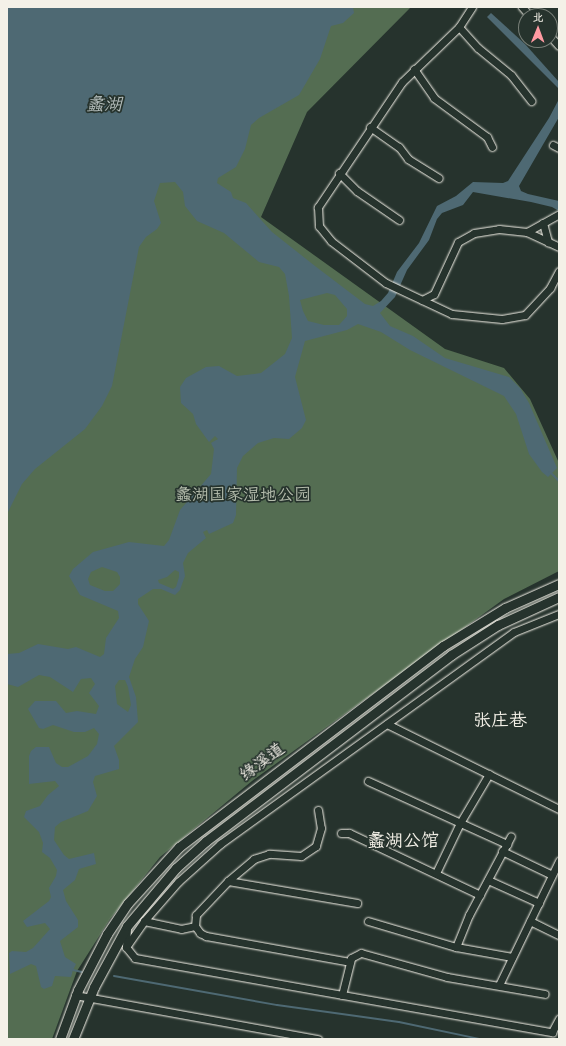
<!DOCTYPE html>
<html>
<head>
<meta charset="utf-8">
<style>
  body { margin:0 }
  #map { position:relative; width:566px; height:1046px; overflow:hidden; background:#26332d; font-family:Caveat,"LXGW WenKai TC",sans-serif }
  div>[style] { position:absolute }
  [style*='--x'] { left:calc(var(--x)*1px); top:calc(var(--y)*1px); width:calc(var(--w)*1px); rotate:calc(var(--a)*1deg) }
  .green>* { inset:0; background:#546d52 }
  .water>* { inset:0; background:#4e6973 }
  .stream>* { height:2px; margin:-1px; padding:0 1px; transform-origin:1px; border-radius:1px; background:#4e6973 }
  .roads { filter:drop-shadow(0 0 1px #f4f1e8) drop-shadow(0 0 1px #f4f1e8) }
  .street>* { height:7px; margin:-3.5px; padding:0 3.5px; transform-origin:3.5px; border-radius:3.5px; background:#26332d }
  .secondary>* { height:9px; margin:-4.5px; padding:0 4.5px; transform-origin:4.5px; border-radius:4.5px; background:#26332d }
  span { translate:-50% -50%; white-space:nowrap; text-align:center; line-height:1.15; -webkit-text-stroke:3.5px #26332d; paint-order:stroke }
  .park-label { font-size:17px; color:#b4bcac }
  .street-label { font-size:17px; color:#f4f1e8 }
  .water-label { font-size:18px; color:#b2bbb9; font-style:italic }
  .neighbourhood-label { font-size:18px; color:#f4f1e8 }
  .frame { position:absolute; inset:0; border:8px solid #f4f1e8; pointer-events:none }
  .north { position:absolute; left:518px; top:8px; width:40px; height:40px; box-sizing:border-box; background:#26332d; border:1px solid #787f78; border-radius:50%; rotate:1deg; font-size:11px; font-weight:700; line-height:16px; text-align:center; color:#f4f1e8 }
  .north::after { content:''; display:block; margin:auto; width:14px; height:18px; background:#ff9aa2; clip-path:polygon(50% 0,100% 100%,50% 72%,0 100%) }
</style>
</head>
<body>
<div id="map">
  <div class="green">
    <div style="clip-path:polygon(7px 7px,411px 7px,307px 112px,261px 217px,445px 349px,504px 368px,530px 399px,559px 463px,559px 571px,504px 599px,252px 781px,160px 857px,110px 919px,77px 971px,52px 1039px,7px 1039px)"></div>
  </div>
  <div class="water">
    <div style="clip-path:polygon(evenodd,7px 7px,353px 7px,354px 13px,343px 23px,331px 26px,320px 59px,299px 95px,259px 118px,251px 125px,245px 149px,236px 167px,218px 178px,217px 183px,231px 192px,233px 198px,246px 203px,272px 232px,315px 266px,365px 304px,373px 306px,381px 301px,388px 293px,397px 272px,419px 243px,437px 206px,456px 196px,473px 182px,503px 183px,508px 181px,549px 118px,559px 99px,559px 117px,519px 186px,521px 191px,528px 194px,559px 201px,559px 211px,552px 207px,531px 202px,473px 192px,463px 205px,442px 213px,437px 219px,429px 240px,407px 270px,395px 297px,380px 313px,390px 326px,413px 336px,445px 358px,509px 377px,520px 388px,529px 403px,557px 468px,548px 477px,542px 472px,529px 454px,516px 414px,504px 396px,410px 350px,381px 332px,358px 324px,347px 330px,305px 341px,295px 377px,306px 420px,302px 428px,289px 439px,274px 438px,258px 443px,243px 456px,237px 468px,236px 515px,233px 523px,209px 534px,207px 530px,203px 532px,206px 538px,188px 553px,183px 563px,185px 576px,180px 590px,175px 595px,161px 589px,153px 589px,138px 599px,138px 604px,149px 621px,143px 647px,135px 659px,129px 677px,136px 697px,138px 722px,114px 746px,119px 760px,119px 769px,95px 776px,93px 782px,97px 796px,88px 811px,61px 822px,55px 827px,54px 840px,64px 855px,69px 859px,94px 853px,96px 864px,79px 869px,75px 880px,63px 890px,66px 901px,78px 920px,78px 927px,60px 941px,65px 957px,76px 964px,73px 970px,71px 977px,55px 976px,52px 986px,44px 989px,41px 987px,36px 966px,31px 964px,10px 974px,9px 953px,12px 951px,26px 952px,33px 948px,50px 929px,45px 923px,27px 927px,23px 921px,49px 901px,51px 897px,49px 888px,56px 876px,57px 870px,50px 858px,42px 852px,43px 843px,39px 832px,24px 817px,26px 811px,40px 806px,48px 795px,59px 786px,55px 781px,29px 784px,29px 756px,31px 751px,36px 747px,49px 747px,56px 763px,62px 767px,68px 767px,88px 756px,97px 744px,99px 734px,94px 728px,85px 732px,74px 732px,53px 725px,43px 729px,39px 728px,28px 709px,35px 701px,56px 701px,66px 713px,77px 711px,96px 714px,99px 706px,89px 693px,95px 684px,91px 678px,81px 679px,73px 692px,50px 677px,39px 675px,18px 687px,7px 684px,7px 654px,19px 653px,38px 644px,68px 649px,76px 647px,100px 657px,104px 654px,106px 638px,119px 618px,118px 611px,80px 595px,69px 576px,73px 569px,93px 552px,129px 542px,164px 546px,169px 540px,180px 510px,211px 474px,214px 449px,211px 443px,218px 439px,215px 436px,209px 442px,196px 424px,193px 414px,181px 403px,180px 387px,186px 378px,206px 367px,219px 366px,237px 376px,261px 373px,285px 354px,292px 338px,289px 296px,285px 274px,279px 267px,259px 262px,224px 233px,197px 221px,185px 206px,183px 192px,175px 182px,160px 183px,154px 201px,161px 223px,157px 229px,146px 237px,139px 247px,112px 386px,102px 406px,85px 429px,35px 469px,22px 484px,7px 514px,7px 7px,327px 293px,335px 295px,347px 309px,347px 316px,339px 325px,324px 325px,308px 321px,303px 311px,300px 300px,327px 293px,7px 7px,102px 567px,117px 572px,120px 577px,120px 584px,113px 591px,105px 591px,90px 585px,88px 579px,91px 572px,102px 567px,7px 7px,175px 570px,179px 572px,179px 577px,176px 587px,173px 589px,159px 583px,158px 580px,167px 577px,175px 570px,7px 7px,119px 680px,125px 680px,128px 687px,131px 705px,128px 712px,117px 704px,115px 686px,119px 680px)"></div>
    <div style="clip-path:polygon(491px 13px,525px 44px,559px 82px,559px 89px,487px 17px)"></div>
  </div>
  <div class="stream">
    <div style="--x:550;--y:472;--w:13;--a:45"></div>
    <div style="--x:73;--y:970;--w:9;--a:13"></div>
    <div style="--x:114;--y:976;--w:166;--a:10.1"></div>
    <div style="--x:277;--y:1005;--w:123;--a:7.9"></div>
    <div style="--x:399;--y:1022;--w:83;--a:11.9"></div>
  </div>
  <div class="roads">
    <div class="street">
      <div style="--x:472;--y:7;--w:24;--a:123"></div>
      <div style="--x:459;--y:27;--w:79;--a:136"></div>
      <div style="--x:402;--y:82;--w:151;--a:123.9"></div>
      <div style="--x:318;--y:207;--w:19;--a:87"></div>
      <div style="--x:319;--y:226;--w:19;--a:51"></div>
      <div style="--x:331;--y:241;--w:69;--a:37.4"></div>
      <div style="--x:386;--y:283;--w:73;--a:25.2"></div>
      <div style="--x:452;--y:314;--w:50;--a:5.7"></div>
      <div style="--x:502;--y:319;--w:23;--a:-10"></div>
      <div style="--x:525;--y:315;--w:37;--a:-47"></div>
      <div style="--x:550;--y:288;--w:19;--a:-62"></div>
      <div style="--x:522;--y:7;--w:12;--a:48"></div>
      <div style="--x:459;--y:27;--w:28;--a:48"></div>
      <div style="--x:478;--y:48;--w:43;--a:39.3"></div>
      <div style="--x:511;--y:75;--w:33;--a:52"></div>
      <div style="--x:550;--y:36;--w:13;--a:48"></div>
      <div style="--x:414;--y:69;--w:35;--a:55"></div>
      <div style="--x:434;--y:98;--w:66;--a:36.3"></div>
      <div style="--x:487;--y:137;--w:11;--a:63"></div>
      <div style="--x:370;--y:127;--w:35;--a:35"></div>
      <div style="--x:399;--y:147;--w:15;--a:53"></div>
      <div style="--x:408;--y:159;--w:36;--a:32"></div>
      <div style="--x:553;--y:145;--w:7;--a:27"></div>
      <div style="--x:339;--y:173;--w:25;--a:45"></div>
      <div style="--x:357;--y:191;--w:51;--a:34.6"></div>
      <div style="--x:543;--y:223;--w:20;--a:75"></div>
      <div style="--x:527;--y:232;--w:35;--a:25"></div>
      <div style="--x:422;--y:300;--w:13;--a:-27"></div>
      <div style="--x:434;--y:294;--w:57;--a:-65.2"></div>
      <div style="--x:458;--y:242;--w:18;--a:-29"></div>
      <div style="--x:474;--y:233;--w:25;--a:-9"></div>
      <div style="--x:499;--y:229;--w:28;--a:6"></div>
      <div style="--x:527;--y:232;--w:37;--a:-29"></div>
      <div style="--x:387;--y:724;--w:192;--a:26.3"></div>
      <div style="--x:368;--y:781;--w:153;--a:24.4"></div>
      <div style="--x:318;--y:810;--w:18;--a:81"></div>
      <div style="--x:321;--y:828;--w:19;--a:106"></div>
      <div style="--x:316;--y:846;--w:18;--a:146"></div>
      <div style="--x:301;--y:856;--w:32;--a:-176"></div>
      <div style="--x:269;--y:854;--w:16;--a:162"></div>
      <div style="--x:254;--y:859;--w:34;--a:140"></div>
      <div style="--x:228;--y:881;--w:47;--a:133.3"></div>
      <div style="--x:196;--y:915;--w:11;--a:95"></div>
      <div style="--x:195;--y:926;--w:9;--a:54"></div>
      <div style="--x:200;--y:933;--w:7;--a:27"></div>
      <div style="--x:206;--y:936;--w:146;--a:10.2"></div>
      <div style="--x:341;--y:833;--w:8;--a:0"></div>
      <div style="--x:349;--y:833;--w:145;--a:25.3"></div>
      <div style="--x:502;--y:851;--w:55;--a:25.6"></div>
      <div style="--x:436;--y:873;--w:55;--a:-64.4"></div>
      <div style="--x:460;--y:823;--w:57;--a:-59.4"></div>
      <div style="--x:488;--y:880;--w:56;--a:24.3"></div>
      <div style="--x:228;--y:881;--w:131;--a:9.7"></div>
      <div style="--x:144;--y:921;--w:38;--a:12"></div>
      <div style="--x:181;--y:929;--w:14;--a:-12"></div>
      <div style="--x:368;--y:921;--w:92;--a:16.5"></div>
      <div style="--x:456;--y:947;--w:57;--a:10.1"></div>
      <div style="--x:530;--y:921;--w:32;--a:26"></div>
      <div style="--x:127;--y:928;--w:19;--a:93"></div>
      <div style="--x:126;--y:947;--w:14;--a:51"></div>
      <div style="--x:135;--y:958;--w:424;--a:10.1"></div>
      <div style="--x:552;--y:1032;--w:15;--a:-62"></div>
      <div style="--x:126;--y:947;--w:32;--a:-55"></div>
      <div style="--x:144;--y:921;--w:52;--a:-48.9"></div>
      <div style="--x:178;--y:882;--w:57;--a:-42.1"></div>
      <div style="--x:220;--y:844;--w:362;--a:-35.8"></div>
      <div style="--x:514;--y:632;--w:48;--a:-21.8"></div>
      <div style="--x:456;--y:947;--w:35;--a:-68"></div>
      <div style="--x:469;--y:915;--w:89;--a:-62"></div>
      <div style="--x:499;--y:985;--w:138;--a:-64.2"></div>
      <div style="--x:75;--y:995;--w:247;--a:10.3"></div>
      <div style="--x:342;--y:995;--w:38;--a:-76"></div>
      <div style="--x:351;--y:958;--w:11;--a:-27"></div>
      <div style="--x:361;--y:953;--w:89;--a:15.6"></div>
      <div style="--x:447;--y:977;--w:99;--a:9.8"></div>
    </div>
    <div class="secondary">
      <div style="--x:60;--y:1039;--w:52;--a:-69.8"></div>
      <div style="--x:78;--y:990;--w:63;--a:-62.6"></div>
      <div style="--x:107;--y:934;--w:37;--a:-56"></div>
      <div style="--x:128;--y:903;--w:76;--a:-47.7"></div>
      <div style="--x:179;--y:847;--w:332;--a:-37.3"></div>
      <div style="--x:443;--y:646;--w:73;--a:-31.5"></div>
      <div style="--x:505;--y:608;--w:59;--a:-24"></div>
      <div style="--x:73;--y:1039;--w:56;--a:-68"></div>
      <div style="--x:94;--y:987;--w:69;--a:-61.6"></div>
      <div style="--x:127;--y:926;--w:76;--a:-49.8"></div>
      <div style="--x:176;--y:868;--w:40;--a:-42"></div>
      <div style="--x:206;--y:841;--w:308;--a:-37.2"></div>
      <div style="--x:451;--y:655;--w:56;--a:-32.6"></div>
      <div style="--x:498;--y:625;--w:67;--a:-24.7"></div>
    </div>
  </div>
  <div class="park-label">
    <span style="left:243px;top:495px">蠡湖国家湿地公园</span>
  </div>
  <div class="street-label">
    <span style="left:262px;top:762px;rotate:-37deg">缘溪道</span>
  </div>
  <div class="water-label">
    <span style="left:104px;top:104px">蠡湖</span>
  </div>
  <div class="neighbourhood-label">
    <span style="left:500px;top:720px">张庄巷</span>
    <span style="left:403px;top:840px">蠡湖公馆</span>
  </div>
  <div class="frame"></div>
  <div class="north">北</div>
</div>
</body>
</html>
